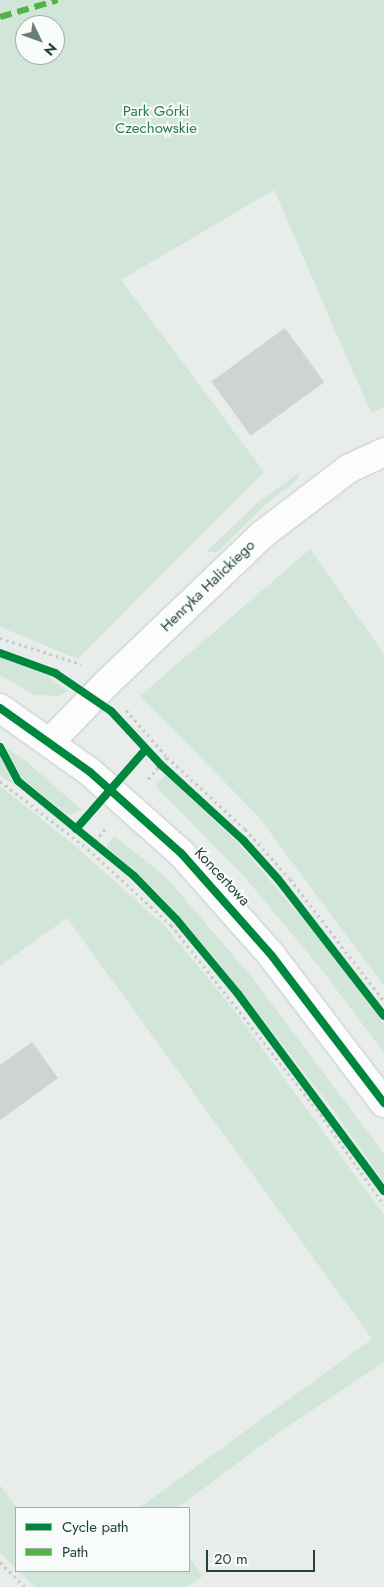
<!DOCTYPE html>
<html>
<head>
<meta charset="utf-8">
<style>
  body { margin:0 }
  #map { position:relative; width:384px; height:1587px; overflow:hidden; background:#e8edeb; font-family:Jost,sans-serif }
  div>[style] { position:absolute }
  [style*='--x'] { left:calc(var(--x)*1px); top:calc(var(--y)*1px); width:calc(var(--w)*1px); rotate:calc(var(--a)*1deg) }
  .green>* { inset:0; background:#d1e6d8 }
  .building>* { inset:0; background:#cfd4d2; transform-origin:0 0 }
  .path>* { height:3px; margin-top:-1.5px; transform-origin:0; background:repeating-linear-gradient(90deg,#c3ccca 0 2.5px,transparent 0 6.5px) }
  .roads { filter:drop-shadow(0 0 1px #c5cac8) drop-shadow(0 0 1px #c5cac8) }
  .minor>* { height:28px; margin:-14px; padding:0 14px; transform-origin:14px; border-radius:14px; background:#fcfcfc }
  .quiet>* { height:6px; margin-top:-3px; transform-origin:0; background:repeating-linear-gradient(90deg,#55b346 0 12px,transparent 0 18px) }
  .cycleway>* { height:8px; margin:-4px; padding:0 4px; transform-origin:4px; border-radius:4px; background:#00873e }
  span { translate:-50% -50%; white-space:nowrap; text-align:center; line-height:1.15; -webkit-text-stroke:4px #f7fbf9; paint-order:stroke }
  .park-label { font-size:15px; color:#2d7a4b }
  .street-label { font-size:15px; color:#24423a }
  .legend { position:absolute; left:15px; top:1507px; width:175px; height:65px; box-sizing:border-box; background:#f7fbf9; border:1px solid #a3b1ad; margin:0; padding:6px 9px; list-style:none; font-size:15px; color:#24423a }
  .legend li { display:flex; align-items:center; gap:10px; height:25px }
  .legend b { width:25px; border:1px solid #a3b1ad }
  .north { position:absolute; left:15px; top:15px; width:50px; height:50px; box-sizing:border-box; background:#f7fbf9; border:1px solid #a3b1ad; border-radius:50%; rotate:132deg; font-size:14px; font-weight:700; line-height:20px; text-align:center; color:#24423a }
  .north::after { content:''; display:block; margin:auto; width:18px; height:22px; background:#697e78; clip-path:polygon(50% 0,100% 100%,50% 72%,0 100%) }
  .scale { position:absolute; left:206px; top:1550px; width:109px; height:22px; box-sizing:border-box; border:2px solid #24423a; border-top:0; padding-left:6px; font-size:15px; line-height:18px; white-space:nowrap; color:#24423a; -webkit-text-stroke:4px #f7fbf9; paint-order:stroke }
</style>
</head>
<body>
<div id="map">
  <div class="green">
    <div style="clip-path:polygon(evenodd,0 0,384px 0,384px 407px,371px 413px,274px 190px,121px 280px,264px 472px,78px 659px,0 627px,0 0,25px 25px,55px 25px,55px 55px,25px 55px,25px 25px)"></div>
    <div style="clip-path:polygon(300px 472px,297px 480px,264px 506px,218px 552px,206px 552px,258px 502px)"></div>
    <div style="clip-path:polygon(310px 549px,384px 654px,384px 986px,258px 816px,140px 696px)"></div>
    <div style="clip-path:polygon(0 657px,47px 676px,68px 691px,59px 696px,34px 695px,0 675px)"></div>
    <div style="clip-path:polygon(6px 748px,26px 761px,82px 810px,68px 815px,23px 779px)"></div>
    <div style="clip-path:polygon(0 756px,13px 781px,11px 783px,0 775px)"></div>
    <div style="clip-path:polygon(166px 775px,238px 843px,325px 945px,384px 1024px,384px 1053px,321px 969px,243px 875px,155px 786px)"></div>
    <div style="clip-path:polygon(0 786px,74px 845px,166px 927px,234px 1010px,384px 1215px,384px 1362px,281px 1431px,177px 1508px,139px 1508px,372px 1339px,67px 918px,0 966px)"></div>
    <div style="clip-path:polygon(114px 836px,165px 876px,250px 975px,384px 1154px,384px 1182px,331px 1107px,218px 962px,157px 892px,106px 847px)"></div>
    <div style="clip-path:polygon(0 1485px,17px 1508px,16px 1569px,0 1553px)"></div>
    <div style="clip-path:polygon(189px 1557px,203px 1576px,187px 1587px,35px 1587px,18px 1571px,189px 1571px)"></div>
  </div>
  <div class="building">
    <div style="left:285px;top:328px;width:67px;height:91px;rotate:54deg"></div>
    <div style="clip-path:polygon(32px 1042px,58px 1078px,0 1120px,0 1065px)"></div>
  </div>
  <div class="path">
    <div style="--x:0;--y:638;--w:85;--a:17.8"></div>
    <div style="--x:126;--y:710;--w:62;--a:48.9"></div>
    <div style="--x:148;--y:779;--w:29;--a:-49"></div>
    <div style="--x:167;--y:757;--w:106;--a:42.7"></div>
    <div style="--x:245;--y:829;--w:67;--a:48"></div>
    <div style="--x:290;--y:879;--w:154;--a:52.4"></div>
    <div style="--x:0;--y:781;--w:111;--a:37.7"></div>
    <div style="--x:105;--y:829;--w:26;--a:130"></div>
    <div style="--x:88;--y:849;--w:113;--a:42.5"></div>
    <div style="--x:171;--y:925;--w:241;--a:51.7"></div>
    <div style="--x:320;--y:1114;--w:111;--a:54.9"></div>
    <div style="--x:0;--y:1562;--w:35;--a:45"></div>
  </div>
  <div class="roads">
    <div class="minor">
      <div style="--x:0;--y:708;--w:110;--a:35.4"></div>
      <div style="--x:90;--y:772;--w:122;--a:41.7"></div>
      <div style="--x:181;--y:853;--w:137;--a:48.5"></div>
      <div style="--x:272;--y:956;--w:185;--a:52.7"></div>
      <div style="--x:50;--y:742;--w:82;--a:-46"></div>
      <div style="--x:107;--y:683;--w:216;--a:-43.7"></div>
      <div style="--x:263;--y:534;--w:107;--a:-37.4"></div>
      <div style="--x:348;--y:469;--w:40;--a:-25"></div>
    </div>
  </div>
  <div class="quiet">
    <div style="--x:0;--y:17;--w:60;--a:-16.3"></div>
  </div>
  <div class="cycleway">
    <div style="--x:0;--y:653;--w:59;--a:20"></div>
    <div style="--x:55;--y:673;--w:68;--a:34.2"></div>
    <div style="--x:111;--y:711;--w:72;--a:47.2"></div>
    <div style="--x:160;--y:764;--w:113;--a:42.5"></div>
    <div style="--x:243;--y:840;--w:52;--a:48.1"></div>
    <div style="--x:278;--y:879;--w:173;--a:52.3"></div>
    <div style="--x:0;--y:708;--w:110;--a:35.4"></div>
    <div style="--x:90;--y:772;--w:122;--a:41.7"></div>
    <div style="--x:181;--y:853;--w:137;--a:48.5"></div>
    <div style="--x:272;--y:956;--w:185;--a:52.7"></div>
    <div style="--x:0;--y:747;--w:38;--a:62"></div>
    <div style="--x:18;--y:781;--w:150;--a:39.3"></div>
    <div style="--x:134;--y:876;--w:60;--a:45.7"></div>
    <div style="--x:176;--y:919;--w:97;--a:50.4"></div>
    <div style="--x:238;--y:994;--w:245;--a:53.5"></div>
    <div style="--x:76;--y:829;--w:106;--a:-48.8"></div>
  </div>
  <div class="park-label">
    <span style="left:156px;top:120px">Park Górki<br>Czechowskie</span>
  </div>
  <div class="street-label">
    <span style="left:208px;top:586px;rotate:-44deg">Henryka Halickiego</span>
    <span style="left:222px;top:877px;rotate:47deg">Koncertowa</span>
  </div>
  <ul class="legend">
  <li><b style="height:6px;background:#00873e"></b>Cycle path</li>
  <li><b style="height:6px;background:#55b346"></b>Path</li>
  </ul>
  <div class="north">N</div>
  <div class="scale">20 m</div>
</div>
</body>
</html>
